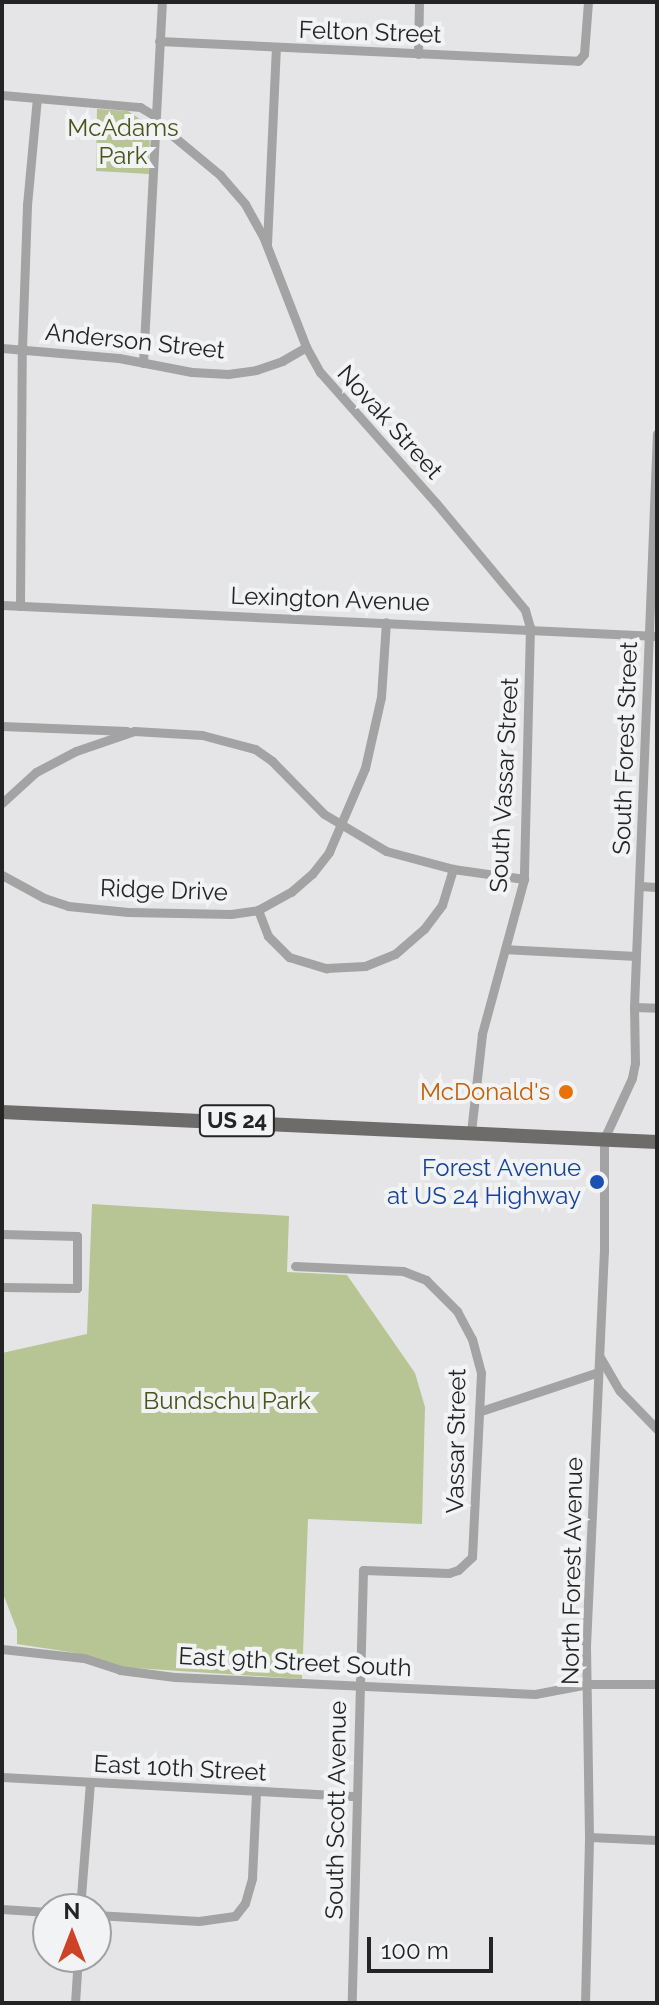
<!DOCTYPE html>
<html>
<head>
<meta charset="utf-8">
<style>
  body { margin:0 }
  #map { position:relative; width:659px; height:2005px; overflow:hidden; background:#e5e5e7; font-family:Raleway,sans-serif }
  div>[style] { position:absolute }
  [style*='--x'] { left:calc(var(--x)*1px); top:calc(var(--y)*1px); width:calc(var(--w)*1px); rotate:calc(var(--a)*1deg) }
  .green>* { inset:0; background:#b7c494 }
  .minor>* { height:9px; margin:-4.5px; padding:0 4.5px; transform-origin:4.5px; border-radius:4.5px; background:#a4a3a3 }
  .primary>* { height:14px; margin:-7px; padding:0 7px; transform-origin:7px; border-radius:7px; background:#6d6c6b }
  .dots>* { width:22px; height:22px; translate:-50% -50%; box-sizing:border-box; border:4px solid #f2f3f4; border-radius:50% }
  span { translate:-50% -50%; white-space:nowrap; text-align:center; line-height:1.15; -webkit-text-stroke:8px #f2f3f4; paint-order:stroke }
  .shield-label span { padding:2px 6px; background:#f2f3f4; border:2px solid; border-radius:6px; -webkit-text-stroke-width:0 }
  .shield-label { font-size:22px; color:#242425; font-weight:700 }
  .street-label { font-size:24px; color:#242425 }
  .park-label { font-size:24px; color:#48541a }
  .food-label { font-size:24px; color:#c56008 }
  .right { translate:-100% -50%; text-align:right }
  .transit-label { font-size:24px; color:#164399 }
  .frame { position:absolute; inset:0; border:4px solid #242425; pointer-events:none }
  .north { position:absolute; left:32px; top:1893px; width:80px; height:80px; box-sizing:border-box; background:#f2f3f4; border:2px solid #a0a0a1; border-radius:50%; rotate:0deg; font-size:22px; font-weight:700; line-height:32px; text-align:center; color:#242425 }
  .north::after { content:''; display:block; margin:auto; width:28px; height:36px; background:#ce4328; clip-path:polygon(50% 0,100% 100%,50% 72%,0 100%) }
  .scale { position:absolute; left:367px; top:1937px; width:126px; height:36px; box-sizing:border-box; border:4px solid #242425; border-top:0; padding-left:10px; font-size:24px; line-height:28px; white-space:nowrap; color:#242425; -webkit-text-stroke:6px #f2f3f4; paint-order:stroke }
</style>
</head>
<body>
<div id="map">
  <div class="green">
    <div style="clip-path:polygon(97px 109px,128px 111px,150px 126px,149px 174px,96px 171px)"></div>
    <div style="clip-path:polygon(92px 1204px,289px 1216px,287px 1272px,347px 1275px,415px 1373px,425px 1407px,422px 1524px,308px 1519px,302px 1679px,119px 1667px,76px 1653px,17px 1644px,17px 1630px,2px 1591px,2px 1353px,87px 1334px)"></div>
  </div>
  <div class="minor">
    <div style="--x:159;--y:41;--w:419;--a:2.7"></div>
    <div style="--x:578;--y:61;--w:9;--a:-49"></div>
    <div style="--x:584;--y:54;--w:52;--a:-85.6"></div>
    <div style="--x:418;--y:54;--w:52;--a:-88.9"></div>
    <div style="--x:2;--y:95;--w:139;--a:5"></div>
    <div style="--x:140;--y:107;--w:17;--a:31"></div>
    <div style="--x:155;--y:121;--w:85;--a:39.7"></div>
    <div style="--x:220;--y:175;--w:38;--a:49"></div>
    <div style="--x:245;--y:204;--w:37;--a:61"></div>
    <div style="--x:263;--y:236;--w:119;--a:68.8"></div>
    <div style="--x:306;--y:347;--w:29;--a:61"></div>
    <div style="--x:320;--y:372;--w:175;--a:48.5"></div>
    <div style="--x:436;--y:503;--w:139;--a:50.2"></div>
    <div style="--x:525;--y:610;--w:18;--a:74"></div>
    <div style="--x:530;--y:627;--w:252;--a:91.4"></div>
    <div style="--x:524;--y:879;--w:161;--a:105.2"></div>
    <div style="--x:482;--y:1034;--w:99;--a:96.4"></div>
    <div style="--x:267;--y:244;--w:196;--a:-87.4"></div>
    <div style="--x:2;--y:348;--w:117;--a:4.9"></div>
    <div style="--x:119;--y:358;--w:74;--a:10.9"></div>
    <div style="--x:192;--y:372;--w:36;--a:3"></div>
    <div style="--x:228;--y:374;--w:28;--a:-8"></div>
    <div style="--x:256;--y:370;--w:28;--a:-19"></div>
    <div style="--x:282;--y:361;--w:28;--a:-30"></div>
    <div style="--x:143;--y:363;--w:361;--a:-87"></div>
    <div style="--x:2;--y:605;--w:656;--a:2.71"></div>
    <div style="--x:20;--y:606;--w:257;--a:-89.6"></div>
    <div style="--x:22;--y:349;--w:144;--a:-88"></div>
    <div style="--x:27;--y:205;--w:107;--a:-84.7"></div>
    <div style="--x:2;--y:726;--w:125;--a:2.3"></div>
    <div style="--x:2;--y:803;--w:46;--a:-42.4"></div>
    <div style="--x:36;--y:772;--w:45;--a:-27.7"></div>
    <div style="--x:76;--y:751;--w:61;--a:-19"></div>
    <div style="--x:134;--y:731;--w:68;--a:3.4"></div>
    <div style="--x:202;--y:735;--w:55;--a:14.8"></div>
    <div style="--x:255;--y:749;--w:21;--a:35"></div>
    <div style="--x:272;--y:761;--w:74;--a:45.5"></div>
    <div style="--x:324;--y:814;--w:72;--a:30.8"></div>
    <div style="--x:386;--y:851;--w:69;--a:15"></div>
    <div style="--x:453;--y:869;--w:72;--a:8"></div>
    <div style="--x:2;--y:875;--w:48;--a:28.7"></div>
    <div style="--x:44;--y:898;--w:25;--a:18"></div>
    <div style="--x:68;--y:906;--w:60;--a:5.7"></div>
    <div style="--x:128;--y:912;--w:103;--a:1.1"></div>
    <div style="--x:231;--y:914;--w:27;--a:-8"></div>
    <div style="--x:258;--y:910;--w:38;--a:-29"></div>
    <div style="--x:291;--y:892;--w:28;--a:-41"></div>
    <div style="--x:312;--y:874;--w:28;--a:-52"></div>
    <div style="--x:329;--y:852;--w:91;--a:-66.8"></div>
    <div style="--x:365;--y:768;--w:73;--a:-77.3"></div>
    <div style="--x:381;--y:697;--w:75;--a:-86.2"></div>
    <div style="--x:639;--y:886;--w:18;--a:3"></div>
    <div style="--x:258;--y:910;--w:28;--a:69"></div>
    <div style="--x:268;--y:936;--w:30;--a:45"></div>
    <div style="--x:289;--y:957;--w:39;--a:17"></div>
    <div style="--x:326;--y:968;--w:39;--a:-3"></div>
    <div style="--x:365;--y:966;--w:32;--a:-22"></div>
    <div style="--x:395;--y:954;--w:38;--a:-41"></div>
    <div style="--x:424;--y:929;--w:30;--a:-53"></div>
    <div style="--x:442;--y:905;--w:38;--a:-73"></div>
    <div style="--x:505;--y:949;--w:131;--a:3.1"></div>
    <div style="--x:634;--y:1007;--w:23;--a:2"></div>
    <div style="--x:2;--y:1234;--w:75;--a:1.5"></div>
    <div style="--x:77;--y:1236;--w:52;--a:90"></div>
    <div style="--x:77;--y:1288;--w:75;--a:-179.2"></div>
    <div style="--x:295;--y:1266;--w:108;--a:2.7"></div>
    <div style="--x:403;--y:1271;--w:25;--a:21"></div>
    <div style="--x:426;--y:1280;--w:44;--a:45"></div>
    <div style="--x:457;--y:1311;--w:32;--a:62"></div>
    <div style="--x:472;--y:1339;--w:35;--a:75"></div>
    <div style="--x:481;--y:1373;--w:184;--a:92.8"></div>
    <div style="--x:472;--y:1557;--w:19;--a:137"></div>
    <div style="--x:458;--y:1570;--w:9;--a:162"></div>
    <div style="--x:449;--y:1573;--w:86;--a:-178"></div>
    <div style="--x:363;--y:1570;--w:433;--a:91.5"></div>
    <div style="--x:600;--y:1357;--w:39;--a:60"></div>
    <div style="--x:620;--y:1391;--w:53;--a:45.8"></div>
    <div style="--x:481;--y:1411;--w:123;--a:-18.4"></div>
    <div style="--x:2;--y:1649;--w:82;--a:6.3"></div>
    <div style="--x:84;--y:1658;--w:38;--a:18"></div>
    <div style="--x:120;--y:1670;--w:55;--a:7.3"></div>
    <div style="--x:175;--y:1677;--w:360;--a:2.7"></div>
    <div style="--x:535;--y:1694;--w:54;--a:-10.7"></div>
    <div style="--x:588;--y:1684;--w:69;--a:0"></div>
    <div style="--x:2;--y:1777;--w:355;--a:3.1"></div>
    <div style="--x:589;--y:1837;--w:68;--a:2.5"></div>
    <div style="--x:2;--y:1909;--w:46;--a:3.7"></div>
    <div style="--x:80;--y:1909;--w:126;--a:-85.5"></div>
    <div style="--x:96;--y:1915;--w:103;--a:3.3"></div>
    <div style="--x:199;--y:1921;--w:36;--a:-8"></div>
    <div style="--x:235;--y:1916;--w:16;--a:-52"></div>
    <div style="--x:245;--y:1903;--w:26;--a:-74"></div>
    <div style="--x:252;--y:1878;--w:86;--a:-87.3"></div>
    <div style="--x:75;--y:2003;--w:46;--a:-86.3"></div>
    <div style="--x:585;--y:2003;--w:166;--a:-88.6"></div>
    <div style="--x:589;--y:1837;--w:191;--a:-90.9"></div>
    <div style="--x:586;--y:1646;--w:394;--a:-87.4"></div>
    <div style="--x:604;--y:1252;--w:113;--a:-90"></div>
    <div style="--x:604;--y:1139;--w:67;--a:-65.3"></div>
    <div style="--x:632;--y:1078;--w:15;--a:-79"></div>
    <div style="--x:635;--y:1063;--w:56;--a:-91"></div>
    <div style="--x:634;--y:1007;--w:574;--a:-87.71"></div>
  </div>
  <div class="primary">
    <div style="--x:2;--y:1112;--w:656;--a:2.62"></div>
  </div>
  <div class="dots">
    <div style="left:566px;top:1092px;background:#e8710a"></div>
    <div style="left:597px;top:1182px;background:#1a4fb4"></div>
  </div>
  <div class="shield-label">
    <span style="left:237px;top:1121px">US 24</span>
  </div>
  <div class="street-label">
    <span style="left:370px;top:32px;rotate:2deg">Felton Street</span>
    <span style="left:135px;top:341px;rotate:6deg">Anderson Street</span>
    <span style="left:390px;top:422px;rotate:48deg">Novak Street</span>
    <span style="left:330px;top:599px;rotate:2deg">Lexington Avenue</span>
    <span style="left:625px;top:748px;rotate:-88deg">South Forest Street</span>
    <span style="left:504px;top:785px;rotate:-87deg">South Vassar Street</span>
    <span style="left:164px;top:890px;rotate:2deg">Ridge Drive</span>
    <span style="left:456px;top:1441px;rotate:-89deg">Vassar Street</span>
    <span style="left:572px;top:1571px;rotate:-89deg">North Forest Avenue</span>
    <span style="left:295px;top:1662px;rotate:3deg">East 9th Street South</span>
    <span style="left:180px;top:1768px;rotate:3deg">East 10th Street</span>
    <span style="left:336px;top:1810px;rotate:-89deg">South Scott Avenue</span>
  </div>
  <div class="park-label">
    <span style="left:123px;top:142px">McAdams<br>Park</span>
    <span style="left:227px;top:1401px">Bundschu Park</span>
  </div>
  <div class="food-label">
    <span class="right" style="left:550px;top:1092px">McDonald's</span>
  </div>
  <div class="transit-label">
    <span class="right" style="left:581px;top:1182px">Forest Avenue<br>at US 24 Highway</span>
  </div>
  <div class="frame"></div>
  <div class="north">N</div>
  <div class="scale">100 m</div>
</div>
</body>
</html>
